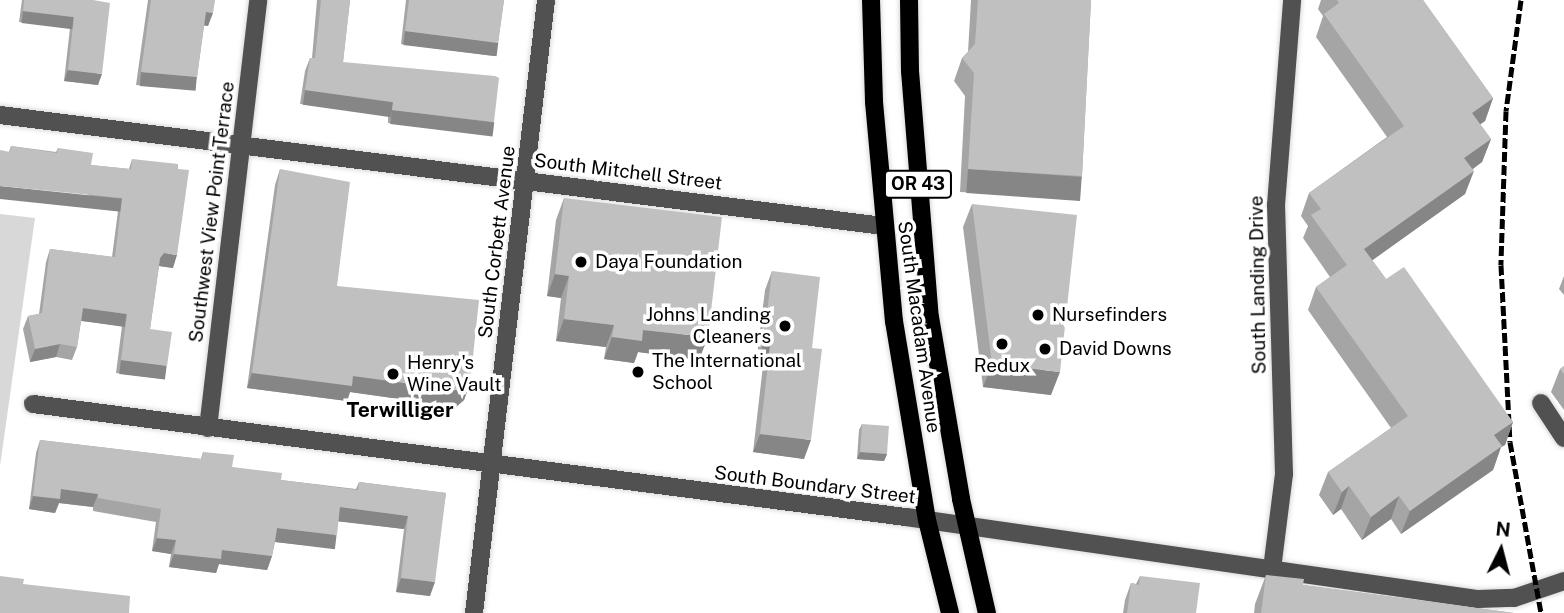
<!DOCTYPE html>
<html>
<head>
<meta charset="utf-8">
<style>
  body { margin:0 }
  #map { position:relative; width:1564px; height:613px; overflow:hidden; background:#fff; font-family:"Public Sans",sans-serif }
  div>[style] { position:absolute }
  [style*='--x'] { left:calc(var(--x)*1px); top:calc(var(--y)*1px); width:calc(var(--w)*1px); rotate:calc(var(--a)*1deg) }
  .green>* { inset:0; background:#d8d8d8 }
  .roads { filter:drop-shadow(0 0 2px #dbdbdb) drop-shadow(0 0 2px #dbdbdb) }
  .minor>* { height:18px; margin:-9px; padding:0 9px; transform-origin:9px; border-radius:9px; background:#515151 }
  .major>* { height:18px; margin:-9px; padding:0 9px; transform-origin:9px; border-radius:9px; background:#000 }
  .rail>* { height:5px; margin-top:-2.5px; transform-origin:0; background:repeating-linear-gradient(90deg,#000 0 10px,transparent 0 13.5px) }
  .wall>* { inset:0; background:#a5a5a5 }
  .shaded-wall>* { inset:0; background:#868686; transform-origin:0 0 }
  .building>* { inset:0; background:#c0c0c0; transform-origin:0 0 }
  .dots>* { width:19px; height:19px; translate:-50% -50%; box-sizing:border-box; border:4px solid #fff; border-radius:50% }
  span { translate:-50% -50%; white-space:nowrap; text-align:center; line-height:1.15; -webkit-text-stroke:7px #fff; paint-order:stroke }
  .shield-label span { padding:2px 5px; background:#fff; border:2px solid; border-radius:5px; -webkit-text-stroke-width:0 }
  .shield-label { font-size:18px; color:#000; font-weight:700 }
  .street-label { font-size:19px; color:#000 }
  .poi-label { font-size:19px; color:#000 }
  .left { translate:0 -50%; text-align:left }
  .right { translate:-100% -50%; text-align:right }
  .neighbourhood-label { font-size:21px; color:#000; font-weight:700 }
  .north { position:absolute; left:1466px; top:515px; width:70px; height:70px; -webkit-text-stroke:5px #fff; paint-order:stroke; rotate:6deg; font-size:19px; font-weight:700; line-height:28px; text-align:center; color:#000 }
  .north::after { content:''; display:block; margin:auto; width:24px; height:32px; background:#000; clip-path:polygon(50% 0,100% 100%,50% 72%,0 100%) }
</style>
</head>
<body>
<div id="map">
  <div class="green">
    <div style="clip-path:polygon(0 214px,35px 218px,0 466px)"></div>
  </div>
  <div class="roads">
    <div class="minor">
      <div style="--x:0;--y:115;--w:890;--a:7.16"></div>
      <div style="--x:1541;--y:403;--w:42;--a:56.7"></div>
      <div style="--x:33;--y:404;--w:880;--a:7.38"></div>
      <div style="--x:906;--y:517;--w:578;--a:8.16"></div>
      <div style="--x:1478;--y:599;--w:36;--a:-2"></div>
      <div style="--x:1514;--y:598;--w:53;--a:-18.8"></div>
      <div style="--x:208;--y:428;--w:431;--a:-83.3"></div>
      <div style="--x:1272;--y:569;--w:96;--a:-82.8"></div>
      <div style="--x:1284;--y:474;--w:269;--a:-91.7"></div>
      <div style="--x:1276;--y:205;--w:206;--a:-85.5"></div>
      <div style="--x:474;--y:613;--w:617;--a:-83.3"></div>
    </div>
    <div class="major">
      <div style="--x:871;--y:0;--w:102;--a:88.3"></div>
      <div style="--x:874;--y:102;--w:220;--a:84.8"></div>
      <div style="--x:894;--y:321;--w:202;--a:80.6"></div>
      <div style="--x:927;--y:520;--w:96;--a:76.1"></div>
      <div style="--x:909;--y:0;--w:71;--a:89.2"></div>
      <div style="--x:910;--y:71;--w:247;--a:85.4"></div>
      <div style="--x:930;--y:317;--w:185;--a:80.3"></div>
      <div style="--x:961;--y:499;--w:117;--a:77.2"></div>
    </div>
  </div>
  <div class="rail">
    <div style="--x:1521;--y:0;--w:112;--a:97.7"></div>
    <div style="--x:1506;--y:111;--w:154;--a:91.9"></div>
    <div style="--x:1501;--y:265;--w:177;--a:87.1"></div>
    <div style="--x:1510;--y:442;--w:174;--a:79.7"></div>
  </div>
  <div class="wall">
    <div style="clip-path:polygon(22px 0,93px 0,98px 85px,64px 81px,70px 28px,19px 22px)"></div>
    <div style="clip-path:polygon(148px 0,215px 0,208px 26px,204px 25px,197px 77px,192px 90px,136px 85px)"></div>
    <div style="clip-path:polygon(317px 0,350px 0,343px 62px,494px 122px,489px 135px,388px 123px,388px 115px,300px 104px,305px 71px,310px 58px,312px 58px)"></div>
    <div style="clip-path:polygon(406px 0,504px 0,498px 43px,494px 56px,401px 44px)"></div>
    <div style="clip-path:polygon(971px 0,1091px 0,1082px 176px,1074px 199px,960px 192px,965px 96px,954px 81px,962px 58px,968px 52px)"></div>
    <div style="clip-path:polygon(1321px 0,1423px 0,1493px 98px,1485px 121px,1480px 124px,1491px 139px,1482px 162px,1473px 169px,1465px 194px,1372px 260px,1386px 279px,1513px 422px,1505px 445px,1501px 447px,1493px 470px,1401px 534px,1391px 519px,1362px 540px,1341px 509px,1333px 515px,1319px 495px,1328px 472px,1391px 428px,1308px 310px,1316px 287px,1330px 277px,1303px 238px,1308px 226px,1301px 216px,1309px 193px,1387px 137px,1316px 37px,1323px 16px,1318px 9px)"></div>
    <div style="clip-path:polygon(11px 146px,56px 152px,58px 148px,91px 165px,129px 169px,132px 159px,173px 268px,159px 266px,150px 329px,163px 379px,116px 373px,122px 326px,81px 321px,77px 347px,72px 360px,56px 357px,30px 362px,23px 329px,28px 316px,39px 314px,46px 262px,50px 249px,112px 257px,118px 211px,9px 152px)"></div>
    <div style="clip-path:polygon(280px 169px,337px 286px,470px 384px,464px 400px,456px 407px,350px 392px,347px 401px,247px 388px,275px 185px)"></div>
    <div style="clip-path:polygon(564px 198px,699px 360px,638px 352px,634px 363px,604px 359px,606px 347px,556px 341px,561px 298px,547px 296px,556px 220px)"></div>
    <div style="clip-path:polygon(972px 204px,1051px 395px,983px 387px,963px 227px)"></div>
    <div style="clip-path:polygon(772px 271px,812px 348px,804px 459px,753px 452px,764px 357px,757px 356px,765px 290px)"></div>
    <div style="clip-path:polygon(1564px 276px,1564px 295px,1559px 289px)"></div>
    <div style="clip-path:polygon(1564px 366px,1564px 410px,1551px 392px,1560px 369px)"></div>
    <div style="clip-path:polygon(862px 424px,887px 454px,884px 461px,857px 459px,859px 430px)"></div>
    <div style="clip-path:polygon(40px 440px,201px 459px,203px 452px,232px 467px,281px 480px,356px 489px,359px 482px,446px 493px,430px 596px,396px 592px,404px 529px,338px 521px,332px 548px,275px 542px,272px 556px,267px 570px,219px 564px,216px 573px,169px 567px,171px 554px,152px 551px,156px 522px,93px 511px,93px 507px,59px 503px,55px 513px,29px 509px,36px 453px)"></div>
    <div style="clip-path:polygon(1266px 575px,1303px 585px,1514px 613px,1254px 613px,1255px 604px)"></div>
    <div style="clip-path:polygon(1140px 576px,1196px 613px,1123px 613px,1125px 600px,1131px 583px,1136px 584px)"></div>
  </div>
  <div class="shaded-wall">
    <div style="left:23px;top:11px;width:51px;height:12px;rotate:7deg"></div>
    <div style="clip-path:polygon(206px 12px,213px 13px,208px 26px,201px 25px)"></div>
    <div style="left:405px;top:31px;width:94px;height:14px;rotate:7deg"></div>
    <div style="clip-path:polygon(68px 70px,102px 74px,98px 85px,64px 81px)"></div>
    <div style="left:141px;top:72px;width:56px;height:14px;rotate:5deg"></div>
    <div style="left:305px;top:90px;width:89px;height:15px;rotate:8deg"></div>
    <div style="clip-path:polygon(1493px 98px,1485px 121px,1464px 136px,1472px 113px)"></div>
    <div style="left:392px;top:110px;width:103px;height:14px;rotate:7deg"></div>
    <div style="clip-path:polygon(1491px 139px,1482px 162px,1456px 181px,1464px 158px)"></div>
    <div style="left:968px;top:169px;width:114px;height:24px;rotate:4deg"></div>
    <div style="clip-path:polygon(1474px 171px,1465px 194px,1356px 272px,1364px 249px)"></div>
    <div style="left:0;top:186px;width:123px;height:13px;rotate:6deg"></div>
    <div style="clip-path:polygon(164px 253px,177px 255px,173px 268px,159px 266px,160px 258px)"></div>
    <div style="clip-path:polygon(555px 274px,569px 276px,561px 298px,547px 296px)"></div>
    <div style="left:83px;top:308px;width:44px;height:13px;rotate:8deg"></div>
    <div style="clip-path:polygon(564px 319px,614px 325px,606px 347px,556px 341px)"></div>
    <div style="clip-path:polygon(643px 330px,708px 337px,699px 360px,638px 352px,634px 363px,604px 359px,612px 337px)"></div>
    <div style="left:764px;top:337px;width:7px;height:20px;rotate:8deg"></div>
    <div style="clip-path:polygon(60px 344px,56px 357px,30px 362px,35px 349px)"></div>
    <div style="left:121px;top:360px;width:46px;height:14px;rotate:7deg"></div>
    <div style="clip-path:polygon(992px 364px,1060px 372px,1051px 395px,983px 387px)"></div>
    <div style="clip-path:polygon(252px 373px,353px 376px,470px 384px,464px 400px,456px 407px,350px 392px,347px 401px,247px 388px)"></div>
    <div style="clip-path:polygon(1513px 422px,1505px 445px,1501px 447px,1493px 470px,1401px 534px,1410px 511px,1494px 435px)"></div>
    <div style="clip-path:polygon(760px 434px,811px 440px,804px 459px,753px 452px)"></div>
    <div style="clip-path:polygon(860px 452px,887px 454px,884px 461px,857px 459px)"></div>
    <div style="clip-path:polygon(1349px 486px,1341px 509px,1333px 515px,1342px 492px)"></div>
    <div style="clip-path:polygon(61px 489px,98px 494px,93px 507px,59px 503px,55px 513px,29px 509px,33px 496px)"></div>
    <div style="clip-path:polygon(1399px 496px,1391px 519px,1362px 540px,1371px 517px)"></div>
    <div style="clip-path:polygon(340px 507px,408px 516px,404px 529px,335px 521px)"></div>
    <div style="left:277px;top:528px;width:60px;height:14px;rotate:7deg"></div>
    <div style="clip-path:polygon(157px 538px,176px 540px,171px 554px,152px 551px)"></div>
    <div style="clip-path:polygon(222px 550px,272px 556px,267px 570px,219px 564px,216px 573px,169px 567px,174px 554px)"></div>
    <div style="clip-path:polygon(401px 578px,435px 582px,430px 596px,396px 592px)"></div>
  </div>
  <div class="building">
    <div style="clip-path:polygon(24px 0,93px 0,110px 3px,102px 74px,68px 70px,74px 17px,23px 11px)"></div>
    <div style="clip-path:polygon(151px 0,215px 0,213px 13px,206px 12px,197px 77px,141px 72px)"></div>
    <div style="clip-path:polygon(321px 0,350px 0,343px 62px,495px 76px,499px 78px,494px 122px,392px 110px,393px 102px,305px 90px,310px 58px,315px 58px)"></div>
    <div style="clip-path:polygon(409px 0,504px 0,498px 43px,405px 31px)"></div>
    <div style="clip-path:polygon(978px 0,1091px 0,1082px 176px,968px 169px,974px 73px,962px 58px,975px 44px)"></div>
    <div style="clip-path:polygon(1337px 0,1423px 0,1493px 98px,1472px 113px,1491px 139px,1464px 158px,1474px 171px,1364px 249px,1386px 279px,1404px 267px,1513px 422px,1494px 435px,1502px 446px,1410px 511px,1399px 496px,1371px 517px,1349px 486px,1342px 492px,1328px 472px,1408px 416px,1316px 287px,1347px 265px,1311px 215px,1321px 209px,1309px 193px,1404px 126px,1324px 14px,1339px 3px)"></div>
    <div style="clip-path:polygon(11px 146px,57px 153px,58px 148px,93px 153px,91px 165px,131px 169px,132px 159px,178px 164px,178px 169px,189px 170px,177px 255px,164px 253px,160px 258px,150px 329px,172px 332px,167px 366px,121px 360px,127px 314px,83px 308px,77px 347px,60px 344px,35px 349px,28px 316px,42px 313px,50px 249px,115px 257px,122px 198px,0 186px,0 150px,10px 152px)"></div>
    <div style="clip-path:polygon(280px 169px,350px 182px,337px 286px,479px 300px,470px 384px,462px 391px,353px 376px,352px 386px,252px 373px)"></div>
    <div style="clip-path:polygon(564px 198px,722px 217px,708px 337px,643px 330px,642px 341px,612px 337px,614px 325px,564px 319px,569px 276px,555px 274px)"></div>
    <div style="clip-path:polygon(972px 204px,1077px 215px,1060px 372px,992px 364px)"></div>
    <div style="clip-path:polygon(772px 271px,820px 277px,812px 348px,822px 349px,811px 440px,760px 434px,771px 338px,764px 337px)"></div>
    <div style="clip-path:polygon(1564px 366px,1564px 374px,1560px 369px)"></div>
    <div style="left:862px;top:424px;width:27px;height:28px;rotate:4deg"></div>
    <div style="clip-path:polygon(40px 440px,202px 459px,203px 452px,234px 455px,232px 467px,282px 473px,281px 480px,358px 490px,359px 482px,446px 493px,435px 582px,401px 578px,408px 516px,340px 507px,337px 535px,277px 528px,272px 556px,222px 550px,221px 559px,174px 554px,176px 540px,157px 538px,161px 509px,98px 498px,98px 494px,61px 489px,60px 499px,33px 496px)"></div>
    <div style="clip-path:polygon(1266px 575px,1304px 579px,1303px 585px,1514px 613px,1261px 613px)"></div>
    <div style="clip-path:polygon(0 576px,24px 579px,23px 584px,130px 596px,129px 613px,0 613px)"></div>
    <div style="clip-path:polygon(1140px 576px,1200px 583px,1196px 613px,1127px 613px,1131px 583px,1139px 585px)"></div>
  </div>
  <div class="dots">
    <div style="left:581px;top:262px;background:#000"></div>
    <div style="left:1038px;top:315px;background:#000"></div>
    <div style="left:785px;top:326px;background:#000"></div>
    <div style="left:1002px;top:344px;background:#000"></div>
    <div style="left:1045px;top:349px;background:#000"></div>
    <div style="left:638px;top:372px;background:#000"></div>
    <div style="left:393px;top:374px;background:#000"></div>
  </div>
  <div class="shield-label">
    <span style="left:918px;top:184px">OR 43</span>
  </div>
  <div class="street-label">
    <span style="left:628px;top:172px;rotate:7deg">South Mitchell Street</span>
    <span style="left:212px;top:212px;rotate:-83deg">Southwest View Point Terrace</span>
    <span style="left:497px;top:242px;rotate:-83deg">South Corbett Avenue</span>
    <span style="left:1258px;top:285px;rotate:-91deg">South Landing Drive</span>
    <span style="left:919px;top:327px;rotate:82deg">South Macadam Avenue</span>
    <span style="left:815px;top:485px;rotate:7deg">South Boundary Street</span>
  </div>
  <div class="poi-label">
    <span class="left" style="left:595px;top:262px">Daya Foundation</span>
    <span class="right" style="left:771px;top:326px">Johns Landing<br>Cleaners</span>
    <span class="left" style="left:1052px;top:315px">Nursefinders</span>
    <span class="left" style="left:1059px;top:349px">David Downs</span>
    <span class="left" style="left:652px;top:372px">The International<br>School</span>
    <span class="left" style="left:407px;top:374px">Henry's<br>Wine Vault</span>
    <span style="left:1002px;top:366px">Redux</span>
  </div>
  <div class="neighbourhood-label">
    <span style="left:400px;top:410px">Terwilliger</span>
  </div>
  <div class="north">N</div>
</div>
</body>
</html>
